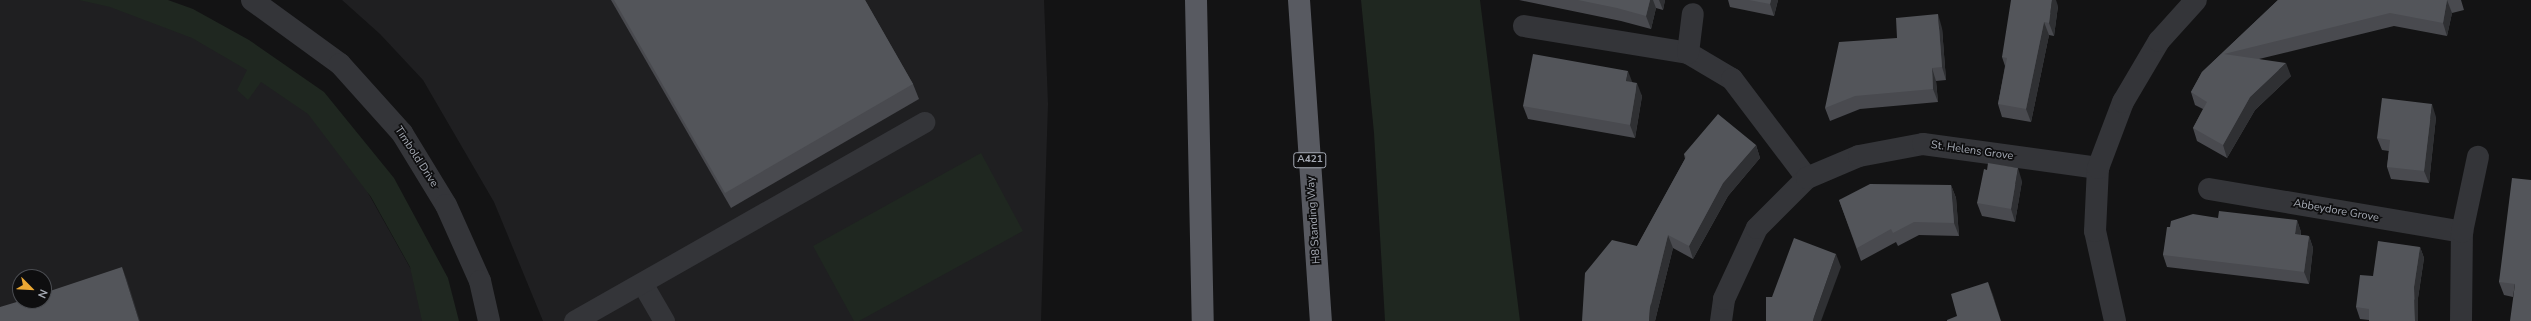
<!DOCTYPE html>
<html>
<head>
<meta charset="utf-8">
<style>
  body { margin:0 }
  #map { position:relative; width:2531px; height:321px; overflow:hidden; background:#131314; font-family:"Nunito Sans",sans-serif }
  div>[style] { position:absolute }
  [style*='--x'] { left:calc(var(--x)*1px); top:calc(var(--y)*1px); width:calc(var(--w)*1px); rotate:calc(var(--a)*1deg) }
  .built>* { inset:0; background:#1f1f21 }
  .green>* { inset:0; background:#1f2720 }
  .service>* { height:21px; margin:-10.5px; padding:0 10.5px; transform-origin:10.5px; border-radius:10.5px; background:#343539 }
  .minor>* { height:22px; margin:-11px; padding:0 11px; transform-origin:11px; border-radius:11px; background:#343539 }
  .trunk>* { height:22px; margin:-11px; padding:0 11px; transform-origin:11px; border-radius:11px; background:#585a61 }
  .wall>* { inset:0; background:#494a4f }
  .shaded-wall>* { inset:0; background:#2f3033 }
  .building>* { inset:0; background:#53555a }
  span { translate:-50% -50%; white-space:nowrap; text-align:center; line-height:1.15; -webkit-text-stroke:3.5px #0e0e0f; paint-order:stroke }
  .shield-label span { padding:1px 3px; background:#0e0e0f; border:1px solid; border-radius:3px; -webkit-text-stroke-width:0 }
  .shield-label { font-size:10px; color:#a5aab4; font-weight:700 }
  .street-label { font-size:11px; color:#a5aab4 }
  .north { position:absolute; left:12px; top:269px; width:40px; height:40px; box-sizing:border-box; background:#0e0e0f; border:1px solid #4a4c51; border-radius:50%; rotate:114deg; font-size:11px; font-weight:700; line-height:16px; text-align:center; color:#a5aab4 }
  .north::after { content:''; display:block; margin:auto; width:14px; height:18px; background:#eba834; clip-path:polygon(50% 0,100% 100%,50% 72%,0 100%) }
</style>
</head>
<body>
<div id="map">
  <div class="built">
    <div style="clip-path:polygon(evenodd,0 0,126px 0,317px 102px,440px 321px,0 321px,0 0,20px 277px,44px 277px,44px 301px,20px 301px,20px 277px)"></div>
    <div style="clip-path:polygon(342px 0,1044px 0,1048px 104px,1041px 321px,543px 321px,494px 202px,423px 80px,380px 34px)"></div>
  </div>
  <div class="green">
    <div style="clip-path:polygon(79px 0,168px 0,193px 9px,249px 40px,324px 92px,394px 178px,448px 278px,459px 321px,422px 321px,410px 267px,371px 197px,308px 114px,261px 82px,248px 100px,237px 90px,247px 70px,192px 38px,110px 7px)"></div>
    <div style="clip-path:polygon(1361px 0,1480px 0,1520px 321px,1385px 321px,1374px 133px)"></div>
    <div style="clip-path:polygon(981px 153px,1023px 231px,859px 321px,854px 321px,813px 246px)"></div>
  </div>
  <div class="service">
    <div style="--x:642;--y:283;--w:44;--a:59.9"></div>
    <div style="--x:574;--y:321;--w:403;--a:-29.6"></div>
  </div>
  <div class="minor">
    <div style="--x:252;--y:0;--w:109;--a:36"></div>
    <div style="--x:340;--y:64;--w:93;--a:48.1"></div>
    <div style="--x:402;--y:133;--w:84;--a:58.6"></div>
    <div style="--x:446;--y:205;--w:83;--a:65.9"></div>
    <div style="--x:480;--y:281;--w:41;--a:77.3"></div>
    <div style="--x:1524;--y:26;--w:166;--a:9.3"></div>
    <div style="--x:1688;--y:53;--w:51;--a:30.6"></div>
    <div style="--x:1732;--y:79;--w:124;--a:52.9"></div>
    <div style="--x:1688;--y:53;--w:39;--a:-83"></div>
    <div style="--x:2209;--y:189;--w:257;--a:9.6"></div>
    <div style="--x:1721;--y:321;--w:22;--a:-82"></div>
    <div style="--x:1724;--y:299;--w:78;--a:-65.1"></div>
    <div style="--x:1757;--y:228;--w:71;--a:-45"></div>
    <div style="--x:1807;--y:178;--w:56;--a:-22.9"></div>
    <div style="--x:1859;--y:156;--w:65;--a:-10.6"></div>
    <div style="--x:1923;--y:144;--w:177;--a:7.8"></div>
    <div style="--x:2115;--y:321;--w:92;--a:-102.5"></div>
    <div style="--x:2095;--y:231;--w:63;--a:-87.3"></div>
    <div style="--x:2098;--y:168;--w:71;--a:-69.3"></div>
    <div style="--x:2123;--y:102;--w:71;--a:-59.5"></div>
    <div style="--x:2159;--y:41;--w:55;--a:-47.9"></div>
    <div style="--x:2461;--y:321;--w:89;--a:-89.4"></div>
    <div style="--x:2462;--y:232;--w:77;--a:-78"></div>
  </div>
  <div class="trunk">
    <div style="--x:1196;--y:0;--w:321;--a:88.8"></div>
    <div style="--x:1299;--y:0;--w:322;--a:86.1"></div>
  </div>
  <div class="wall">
    <div style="clip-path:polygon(611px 0,865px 0,913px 84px,919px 99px,731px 208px)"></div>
    <div style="clip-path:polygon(1519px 0,1665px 0,1663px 10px,1656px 8px,1651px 29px,1621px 21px)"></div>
    <div style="clip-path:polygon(1728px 0,1778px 0,1774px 16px,1730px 7px)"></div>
    <div style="clip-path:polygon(2278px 0,2461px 0,2464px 10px,2452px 13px,2447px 36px,2394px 26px,2259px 59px,2291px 76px,2255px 110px,2227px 158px,2197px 141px,2193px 128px,2203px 109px,2195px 105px,2191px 92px,2202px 72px)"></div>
    <div style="clip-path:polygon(2058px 6px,2054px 36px,2049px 35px,2031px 122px,2002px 117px,1998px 104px,2005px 66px,2002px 57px)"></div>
    <div style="clip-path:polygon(1942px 28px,1946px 80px,1936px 81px,1938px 102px,1860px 109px,1830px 121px,1825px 108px,1897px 38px)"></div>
    <div style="clip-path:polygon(1632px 82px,1642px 96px,1635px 138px,1528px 119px,1523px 106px)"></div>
    <div style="clip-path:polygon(2436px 117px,2429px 183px,2391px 179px,2387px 167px,2389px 151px,2382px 150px,2377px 138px)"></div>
    <div style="clip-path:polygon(1756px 145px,1760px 158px,1728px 196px,1693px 259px,1673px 248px,1655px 321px,1637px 246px,1685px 159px,1684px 154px)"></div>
    <div style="clip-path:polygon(2531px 180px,2513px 297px,2504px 295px,2499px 282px)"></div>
    <div style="clip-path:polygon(2022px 181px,2015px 222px,1982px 216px,1977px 203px)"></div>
    <div style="clip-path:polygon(1951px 185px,1956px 198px,1959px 236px,1919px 235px,1898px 246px,1896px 242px,1861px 261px,1839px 200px)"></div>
    <div style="clip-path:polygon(2297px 220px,2301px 232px,2301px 235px,2309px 236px,2313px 248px,2309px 284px,2167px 267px,2163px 255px,2170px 227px)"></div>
    <div style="clip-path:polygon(2420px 247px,2424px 258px,2418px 298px,2369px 320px,2360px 319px,2356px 307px)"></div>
  </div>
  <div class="shaded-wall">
    <div style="clip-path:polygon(1650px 0,1653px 0,1656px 8px,1651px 29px,1646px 16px)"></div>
    <div style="clip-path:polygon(1659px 0,1665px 0,1663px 10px)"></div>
    <div style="clip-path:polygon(1771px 0,1778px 0,1774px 16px,1770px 4px)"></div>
    <div style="clip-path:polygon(2052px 0,2056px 0,2058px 6px,2054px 36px,2049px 23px)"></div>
    <div style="clip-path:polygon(2447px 0,2452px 13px,2447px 36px,2443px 23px)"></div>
    <div style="clip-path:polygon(1938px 14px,1942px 28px,1946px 80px,1942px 67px)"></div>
    <div style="clip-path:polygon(2044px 22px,2049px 35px,2031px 122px,2026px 109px)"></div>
    <div style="clip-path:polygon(2286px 63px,2291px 76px,2255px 110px,2227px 158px,2223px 145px,2250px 97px)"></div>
    <div style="clip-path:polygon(1932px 68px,1936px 81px,1938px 102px,1933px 89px)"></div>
    <div style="clip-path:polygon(1628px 71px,1633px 84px,1626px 81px)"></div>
    <div style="clip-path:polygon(1637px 83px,1642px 96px,1635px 138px,1630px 125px)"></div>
    <div style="clip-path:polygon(2432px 104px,2436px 117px,2429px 183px,2424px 171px)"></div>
    <div style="clip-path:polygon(1756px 145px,1760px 158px,1728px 196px,1693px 259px,1689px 246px,1723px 183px)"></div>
    <div style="clip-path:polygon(2018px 168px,2022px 181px,2015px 222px,2011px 209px)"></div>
    <div style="clip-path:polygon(1951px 185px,1956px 198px,1959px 236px,1954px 223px)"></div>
    <div style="clip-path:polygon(2297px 220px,2301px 232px,2299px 246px,2295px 234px)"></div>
    <div style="clip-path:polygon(1668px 235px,1673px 248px,1655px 321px,1649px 321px,1650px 308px)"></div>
    <div style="clip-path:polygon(2309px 236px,2313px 248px,2309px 284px,2304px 272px)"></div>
    <div style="clip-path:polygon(2420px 247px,2424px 258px,2418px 298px,2418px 321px,2415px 321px,2414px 287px)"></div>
    <div style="clip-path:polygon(1836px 254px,1841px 267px,1821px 321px,1813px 321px,1814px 317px)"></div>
    <div style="clip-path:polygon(122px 267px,127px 280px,140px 321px,139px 321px)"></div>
    <div style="clip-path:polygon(1988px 282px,1993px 295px,2001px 321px)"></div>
  </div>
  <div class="building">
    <div style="clip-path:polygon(614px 0,865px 0,913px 84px,725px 193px)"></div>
    <div style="clip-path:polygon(1578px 0,1650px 0,1646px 16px,1617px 8px)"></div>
    <div style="clip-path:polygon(1749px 0,1771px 0,1770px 4px)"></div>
    <div style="clip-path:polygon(2011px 0,2052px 0,2049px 23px,2044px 22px,2026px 109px,1998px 104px,2007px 58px,2002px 57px)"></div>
    <div style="clip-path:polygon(2278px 0,2447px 0,2443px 23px,2390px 13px,2224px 54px,2286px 63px,2250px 97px,2223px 145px,2193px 128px,2207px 102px,2191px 92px,2202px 72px)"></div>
    <div style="clip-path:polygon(1938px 14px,1942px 67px,1932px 68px,1933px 89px,1855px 96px,1825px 108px,1839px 42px,1897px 38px,1896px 18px)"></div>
    <div style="clip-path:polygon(1533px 54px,1628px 71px,1626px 81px,1637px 83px,1630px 125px,1523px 106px)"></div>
    <div style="clip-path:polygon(2382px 98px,2432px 104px,2424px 171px,2387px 167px,2390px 140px,2377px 138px)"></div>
    <div style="clip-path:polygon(1718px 114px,1756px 145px,1723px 183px,1689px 246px,1668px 235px,1650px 308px,1649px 321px,1582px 321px,1585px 273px,1612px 240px,1637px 246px,1686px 157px,1684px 154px)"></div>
    <div style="clip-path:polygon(1988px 163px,2018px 168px,2011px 209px,1977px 203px,1984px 169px,1987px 170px)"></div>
    <div style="clip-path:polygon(2512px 178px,2531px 180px,2531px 321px,2510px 321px,2515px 284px,2499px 282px)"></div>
    <div style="clip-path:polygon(1870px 184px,1951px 185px,1954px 223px,1914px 222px,1893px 233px,1891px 229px,1857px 248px,1839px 200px)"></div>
    <div style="clip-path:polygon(2219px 211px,2297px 220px,2295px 234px,2309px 236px,2304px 272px,2163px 255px,2167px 227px,2170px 227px,2171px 221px,2193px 214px,2218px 218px)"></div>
    <div style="clip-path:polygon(1794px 238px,1836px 254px,1814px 317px,1813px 321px,1766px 321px,1766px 297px,1772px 297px)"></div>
    <div style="clip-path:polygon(2378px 241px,2420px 247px,2414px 287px,2415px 321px,2369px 321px,2369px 309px,2356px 307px,2360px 275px,2373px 276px)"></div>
    <div style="clip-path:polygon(122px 267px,139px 321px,0 321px,0 307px,20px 301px,44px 301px,44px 293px)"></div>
    <div style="clip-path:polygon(1988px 282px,2001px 321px,1947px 321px,1947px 320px,1957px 316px,1951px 294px)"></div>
  </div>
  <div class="shield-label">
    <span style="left:1310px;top:160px">A421</span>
  </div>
  <div class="street-label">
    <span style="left:1972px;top:151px;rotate:8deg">St. Helens Grove</span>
    <span style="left:416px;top:157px;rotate:57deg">Timbold Drive</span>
    <span style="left:2336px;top:211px;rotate:10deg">Abbeydore Grove</span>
    <span style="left:1314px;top:220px;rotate:-94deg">H8 Standing Way</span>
  </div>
  <div class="north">N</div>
</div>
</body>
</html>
